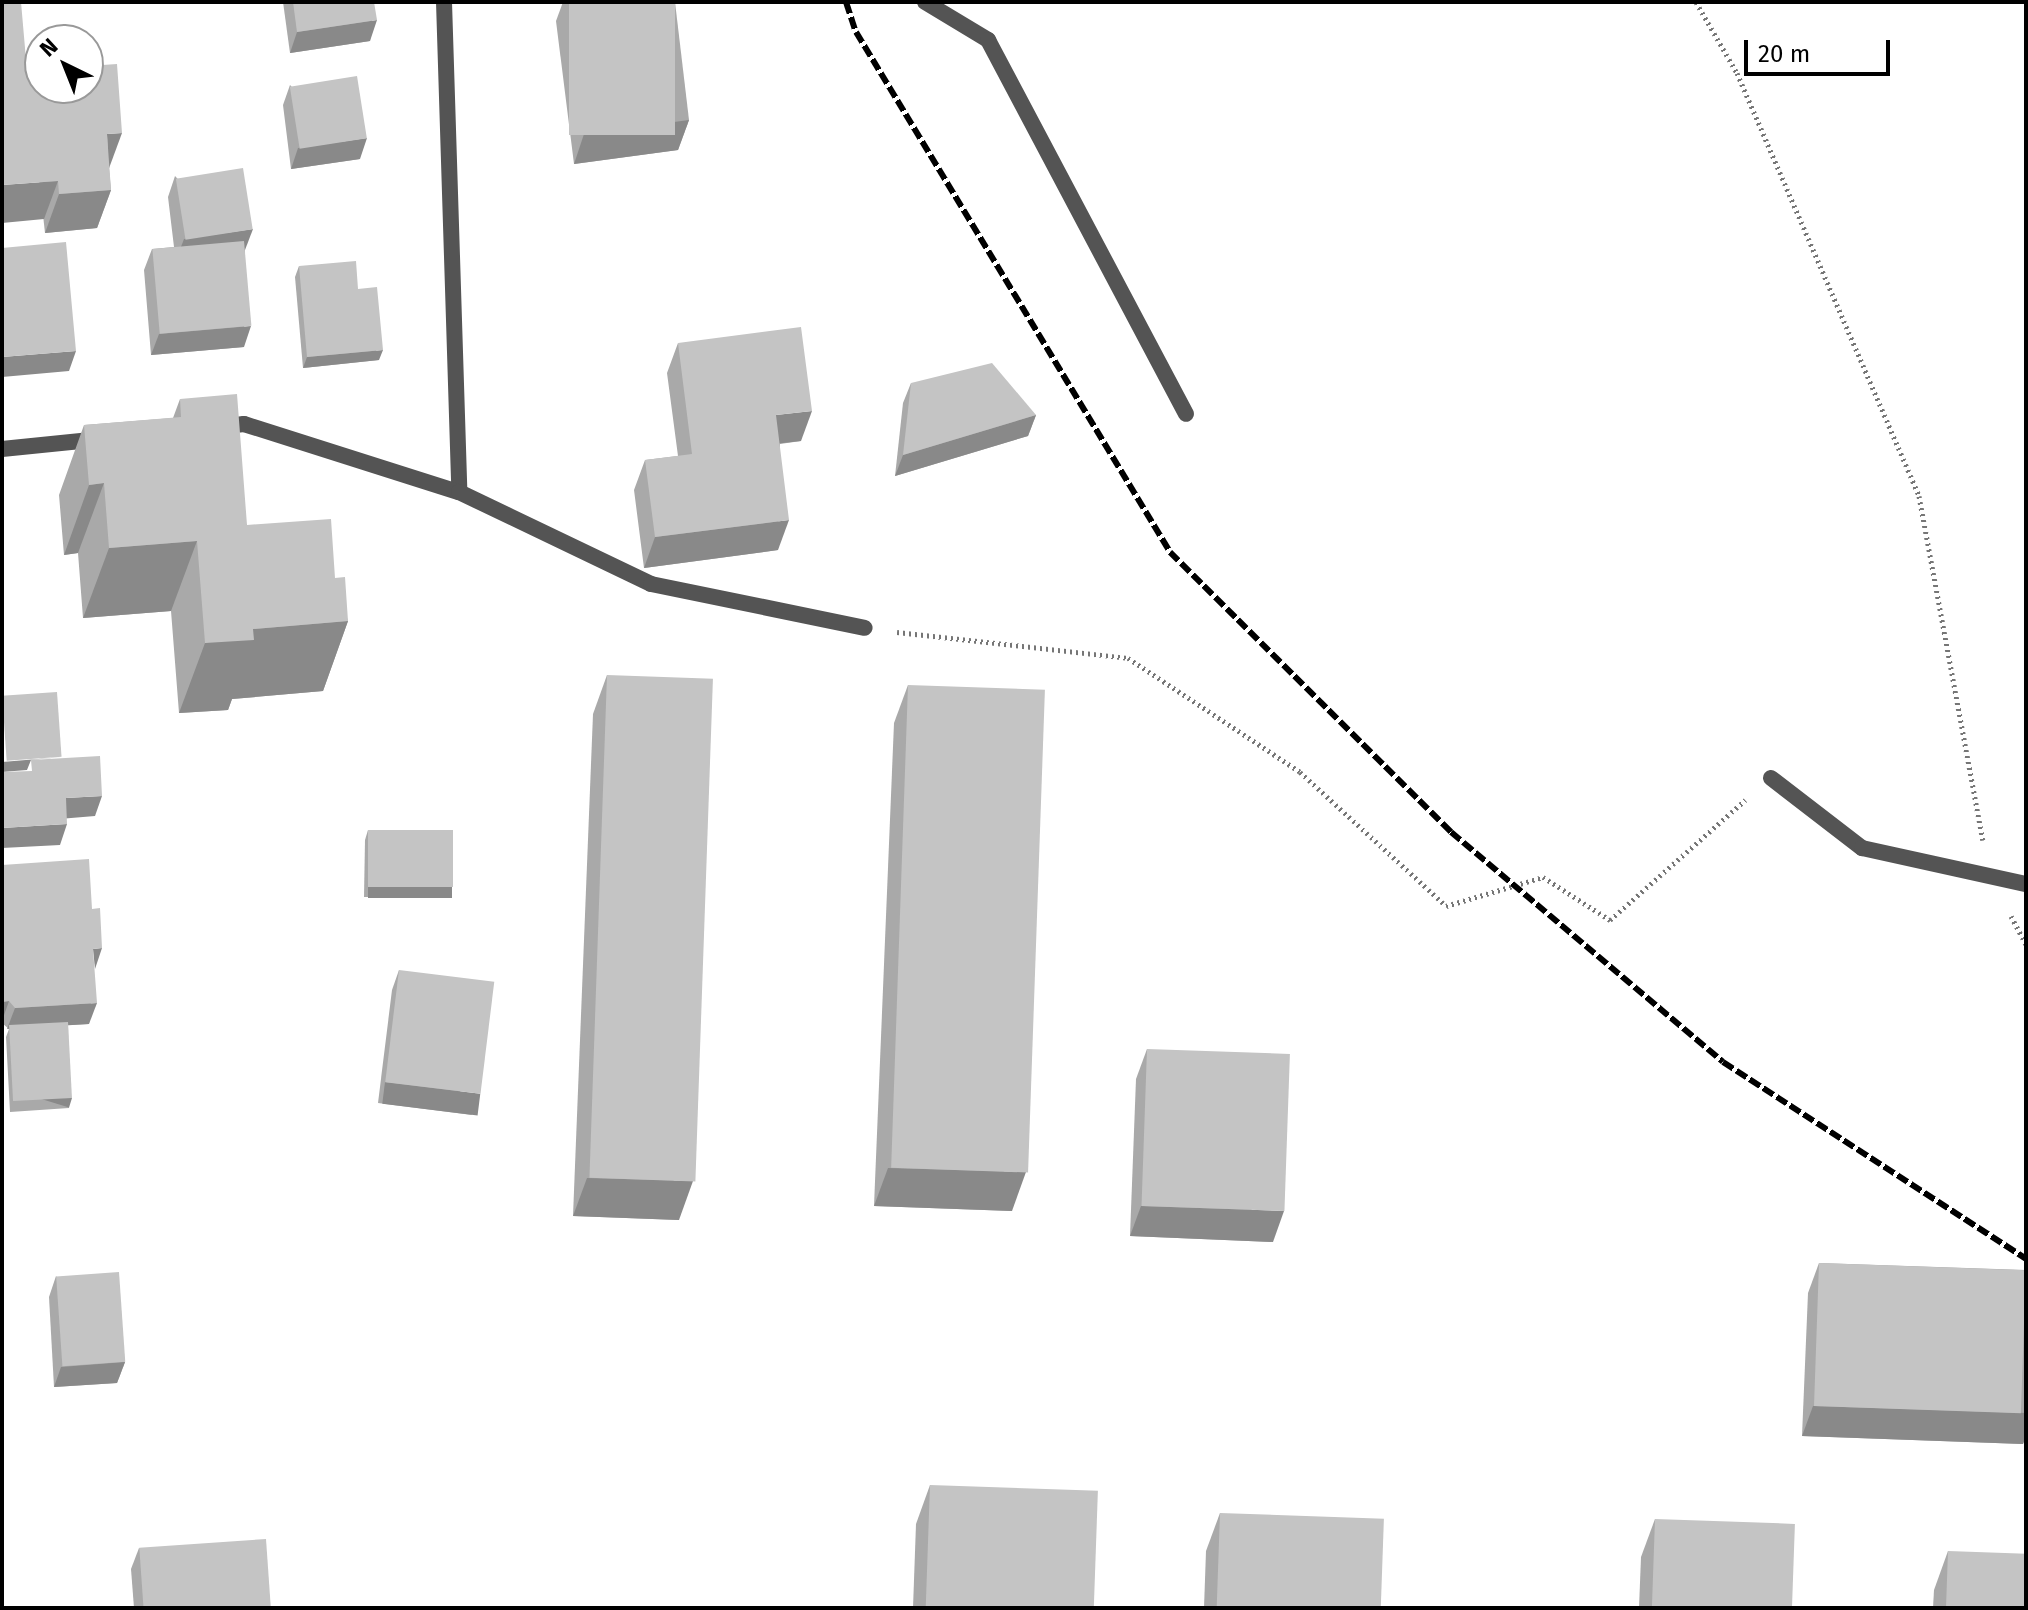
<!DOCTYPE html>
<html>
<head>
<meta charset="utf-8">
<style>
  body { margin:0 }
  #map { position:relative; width:2028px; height:1610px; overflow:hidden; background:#fff; font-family:"Fira Sans",sans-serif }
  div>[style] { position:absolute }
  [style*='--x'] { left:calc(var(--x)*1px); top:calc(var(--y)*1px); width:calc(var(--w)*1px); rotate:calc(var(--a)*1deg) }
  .path>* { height:5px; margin-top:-2.5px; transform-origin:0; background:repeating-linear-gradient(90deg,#767676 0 2px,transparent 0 6px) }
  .lane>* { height:16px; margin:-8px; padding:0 8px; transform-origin:8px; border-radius:8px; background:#545454 }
  .street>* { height:16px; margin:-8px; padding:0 8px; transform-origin:8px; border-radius:8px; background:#545454 }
  .rail>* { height:6px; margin-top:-3px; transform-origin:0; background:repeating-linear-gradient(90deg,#000 0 12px,transparent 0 16px) }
  .wall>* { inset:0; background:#a9a9a9 }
  .shaded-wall>* { inset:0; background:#898989; transform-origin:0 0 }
  .building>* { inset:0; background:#c4c4c4; transform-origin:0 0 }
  span { translate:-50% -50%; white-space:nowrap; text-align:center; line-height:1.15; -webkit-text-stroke:8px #fff; paint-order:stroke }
  .frame { position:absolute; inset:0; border:4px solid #000; pointer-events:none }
  .north { position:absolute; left:24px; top:24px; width:80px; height:80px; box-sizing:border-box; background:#fff; border:2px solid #999; border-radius:50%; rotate:317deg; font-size:22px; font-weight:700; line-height:32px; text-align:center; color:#000 }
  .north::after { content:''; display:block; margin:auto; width:28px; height:36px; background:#000; clip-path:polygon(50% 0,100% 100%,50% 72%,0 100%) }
  .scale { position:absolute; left:1744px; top:40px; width:146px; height:36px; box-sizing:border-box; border:4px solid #000; border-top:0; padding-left:10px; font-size:24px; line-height:28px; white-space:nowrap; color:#000; -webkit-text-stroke:6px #fff; paint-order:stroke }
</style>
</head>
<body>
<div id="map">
  <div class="path">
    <div style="--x:1696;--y:2;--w:82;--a:60"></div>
    <div style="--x:1737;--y:73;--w:460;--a:66.7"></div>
    <div style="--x:1919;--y:496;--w:350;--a:79.5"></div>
    <div style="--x:897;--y:632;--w:232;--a:6.4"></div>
    <div style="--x:1128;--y:658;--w:206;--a:33.5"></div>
    <div style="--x:1300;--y:772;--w:198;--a:42.5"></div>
    <div style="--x:1446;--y:906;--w:101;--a:-16.6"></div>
    <div style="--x:1543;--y:877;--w:80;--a:32.7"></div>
    <div style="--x:1610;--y:920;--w:181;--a:-41.6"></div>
    <div style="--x:2011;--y:916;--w:32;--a:62"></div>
  </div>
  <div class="lane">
    <div style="--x:1771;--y:778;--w:115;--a:37.6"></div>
    <div style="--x:1862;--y:848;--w:168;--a:12.4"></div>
  </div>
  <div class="street">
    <div style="--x:444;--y:2;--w:490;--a:88.2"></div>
    <div style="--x:925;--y:2;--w:74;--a:31.1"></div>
    <div style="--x:988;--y:40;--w:423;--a:62.1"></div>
    <div style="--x:219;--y:427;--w:25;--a:-7"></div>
    <div style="--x:244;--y:424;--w:225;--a:17.6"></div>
    <div style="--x:459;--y:492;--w:213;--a:25.6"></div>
    <div style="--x:651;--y:584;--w:218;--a:11.6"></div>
    <div style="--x:2;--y:449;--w:99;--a:-5.8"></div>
  </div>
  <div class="rail">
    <div style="--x:846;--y:2;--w:32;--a:72"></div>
    <div style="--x:856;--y:32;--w:607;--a:58.87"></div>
    <div style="--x:1170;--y:552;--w:397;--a:44.9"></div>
    <div style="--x:1451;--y:832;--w:356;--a:40.2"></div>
    <div style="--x:1723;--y:1062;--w:361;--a:33"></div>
  </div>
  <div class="wall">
    <div style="clip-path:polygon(283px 2px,374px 2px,370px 41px,290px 53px)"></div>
    <div style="clip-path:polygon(563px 2px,675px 2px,689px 120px,678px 150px,574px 164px,556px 21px)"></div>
    <div style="clip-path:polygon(27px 71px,109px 169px,111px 190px,97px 228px,45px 233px)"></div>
    <div style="clip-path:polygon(290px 85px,360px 159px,291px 169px,283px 105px)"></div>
    <div style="clip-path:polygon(175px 176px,245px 250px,244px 347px,151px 355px,144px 270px,152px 249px,174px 247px,168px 197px)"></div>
    <div style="clip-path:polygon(299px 266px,358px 289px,379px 360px,303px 368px,295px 277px)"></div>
    <div style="clip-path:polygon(678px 343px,801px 441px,780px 444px,778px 550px,644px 568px,634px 490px,645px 460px,678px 456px,667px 373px)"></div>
    <div style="clip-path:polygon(911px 383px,1036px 415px,1028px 436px,895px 476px,903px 403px)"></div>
    <div style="clip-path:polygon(180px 399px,247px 525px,335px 578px,348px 621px,323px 691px,232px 699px,228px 710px,179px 713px,171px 611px,83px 618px,78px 553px,64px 555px,59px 495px,84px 425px,173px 418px)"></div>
    <div style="clip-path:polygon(607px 675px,679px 1220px,573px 1216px,593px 714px)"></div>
    <div style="clip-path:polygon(908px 685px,1012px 1211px,874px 1206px,894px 723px)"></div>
    <div style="clip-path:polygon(368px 830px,449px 897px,364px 897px,365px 840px)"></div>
    <div style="clip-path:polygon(2px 865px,94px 969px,89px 1024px,68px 1025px,69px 1108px,10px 1112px,6px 1037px,9px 1029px,2px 1023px)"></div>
    <div style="clip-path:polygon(399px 970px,472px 1115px,378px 1103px,392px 990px)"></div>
    <div style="clip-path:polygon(1147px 1049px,1273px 1242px,1130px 1236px,1136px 1079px)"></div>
    <div style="clip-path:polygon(1819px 1263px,2026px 1270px,2026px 1436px,2023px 1444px,1802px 1436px,1808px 1293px)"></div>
    <div style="clip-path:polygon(56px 1276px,125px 1362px,117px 1383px,54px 1387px,49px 1297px)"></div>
    <div style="clip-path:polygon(930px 1485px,1093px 1608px,913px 1608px,916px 1524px)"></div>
    <div style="clip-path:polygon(1220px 1513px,1380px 1608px,1204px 1608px,1206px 1551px)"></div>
    <div style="clip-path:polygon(1655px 1519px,1791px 1608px,1639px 1608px,1641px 1557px)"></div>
    <div style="clip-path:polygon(139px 1548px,271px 1608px,134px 1608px,131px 1569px)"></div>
    <div style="clip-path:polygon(1948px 1551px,2026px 1608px,1933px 1608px,1934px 1590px)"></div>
  </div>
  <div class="shaded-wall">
    <div style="clip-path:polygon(377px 20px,370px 41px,290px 53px,297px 32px)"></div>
    <div style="clip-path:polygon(689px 120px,678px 150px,574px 164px,584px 134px)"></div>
    <div style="clip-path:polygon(122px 133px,108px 171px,107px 134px)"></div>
    <div style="clip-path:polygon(367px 138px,360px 159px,291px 169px,298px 148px)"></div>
    <div style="clip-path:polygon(58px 181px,44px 219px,2px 223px,2px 185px)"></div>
    <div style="clip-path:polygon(111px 190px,97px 228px,45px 233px,59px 194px)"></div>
    <div style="clip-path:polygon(253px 229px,245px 250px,176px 260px,184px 239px)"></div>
    <div style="clip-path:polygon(251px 326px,244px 347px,151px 355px,159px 334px)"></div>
    <div style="clip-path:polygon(383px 350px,379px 360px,303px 368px,307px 357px)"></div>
    <div style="clip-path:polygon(76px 351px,69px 371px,2px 377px,2px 357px)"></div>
    <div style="clip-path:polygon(812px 411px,801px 441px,765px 445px,776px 415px)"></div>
    <div style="clip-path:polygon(1036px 415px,1028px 436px,895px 476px,903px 455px)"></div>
    <div style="clip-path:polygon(104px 483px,78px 553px,64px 555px,89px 485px)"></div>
    <div style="clip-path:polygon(789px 520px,778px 550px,644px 568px,655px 537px)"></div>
    <div style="clip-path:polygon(197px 541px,171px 611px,83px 618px,109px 548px)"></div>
    <div style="clip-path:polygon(348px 621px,323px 691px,232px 699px,228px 710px,179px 713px,205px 643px,253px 629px)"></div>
    <div style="clip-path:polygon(62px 757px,31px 760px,27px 770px,2px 772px,2px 762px)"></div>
    <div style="clip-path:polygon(102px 796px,95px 816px,59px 819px,66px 798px)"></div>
    <div style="clip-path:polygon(67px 824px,60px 845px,2px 848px,2px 828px)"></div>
    <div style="left:368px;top:887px;width:84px;height:11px"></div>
    <div style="clip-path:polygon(102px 948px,95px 969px,93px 949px)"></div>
    <div style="clip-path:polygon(9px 1001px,2px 1021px,2px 1002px)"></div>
    <div style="clip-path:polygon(97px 1003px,89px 1024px,7px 1029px,15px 1008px)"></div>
    <div style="left:385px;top:1082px;width:96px;height:22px;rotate:7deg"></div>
    <div style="left:72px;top:1098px;width:10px;height:58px;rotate:107deg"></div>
    <div style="clip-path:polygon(888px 1168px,1026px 1172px,1012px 1211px,874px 1206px)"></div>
    <div style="clip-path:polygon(587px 1178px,693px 1181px,679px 1220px,573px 1216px)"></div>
    <div style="clip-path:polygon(1141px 1206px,1284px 1211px,1273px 1242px,1130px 1236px)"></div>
    <div style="clip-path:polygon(125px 1362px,117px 1383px,54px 1387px,61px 1367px)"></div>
    <div style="clip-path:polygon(1813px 1406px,2026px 1413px,2026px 1436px,2023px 1444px,1802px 1436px)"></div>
  </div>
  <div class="building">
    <div style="clip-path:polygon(2px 2px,21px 2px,27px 71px,40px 70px,40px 88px,88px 88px,88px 66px,117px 64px,122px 133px,107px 134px,111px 190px,59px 194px,58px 181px,2px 185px)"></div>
    <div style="clip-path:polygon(293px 2px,374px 2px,377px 20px,297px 32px)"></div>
    <div style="left:569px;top:2px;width:106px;height:133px"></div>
    <div style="left:357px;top:76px;width:63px;height:68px;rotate:81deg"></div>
    <div style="left:243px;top:168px;width:62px;height:68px;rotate:81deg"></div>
    <div style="left:244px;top:241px;width:85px;height:92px;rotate:85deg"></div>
    <div style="clip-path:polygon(66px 242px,76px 351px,2px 357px,2px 248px)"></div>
    <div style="clip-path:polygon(356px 261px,358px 289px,377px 287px,383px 350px,307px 357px,299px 266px)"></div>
    <div style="clip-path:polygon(801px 327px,812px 411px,776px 415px,789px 520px,655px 537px,645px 460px,692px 454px,678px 343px)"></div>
    <div style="clip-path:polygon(992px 363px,1036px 415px,903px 455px,911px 383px)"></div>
    <div style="clip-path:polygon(237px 394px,247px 525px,331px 519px,335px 578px,345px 577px,348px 621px,253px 629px,254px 640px,205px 643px,197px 541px,109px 548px,104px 483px,89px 485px,84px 425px,181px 417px,180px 399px)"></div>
    <div style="left:607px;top:675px;width:106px;height:503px;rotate:2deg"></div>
    <div style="left:908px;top:685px;width:137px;height:483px;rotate:2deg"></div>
    <div style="left:57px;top:692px;width:65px;height:55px;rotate:86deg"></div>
    <div style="clip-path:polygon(100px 756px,102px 796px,66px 798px,67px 824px,2px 828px,2px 772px,32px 771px,31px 760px)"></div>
    <div style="left:368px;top:830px;width:85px;height:57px"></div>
    <div style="clip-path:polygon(89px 859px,92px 909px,100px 908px,102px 948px,93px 949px,97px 1003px,15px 1008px,9px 1001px,2px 1002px,2px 865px)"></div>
    <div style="left:399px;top:970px;width:96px;height:113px;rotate:7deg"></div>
    <div style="left:68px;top:1022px;width:76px;height:59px;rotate:87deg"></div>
    <div style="left:1147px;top:1049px;width:143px;height:157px;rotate:2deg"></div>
    <div style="left:1819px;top:1263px;width:207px;height:143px;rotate:2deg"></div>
    <div style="left:119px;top:1272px;width:90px;height:63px;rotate:86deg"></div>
    <div style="left:930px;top:1485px;width:168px;height:123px;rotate:2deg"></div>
    <div style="left:1220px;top:1513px;width:164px;height:95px;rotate:2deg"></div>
    <div style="left:1655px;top:1519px;width:140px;height:89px;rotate:2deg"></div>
    <div style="left:266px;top:1539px;width:69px;height:127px;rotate:86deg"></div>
    <div style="left:1948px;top:1551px;width:78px;height:57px;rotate:2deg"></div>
  </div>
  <div class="frame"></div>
  <div class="north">N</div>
  <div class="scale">20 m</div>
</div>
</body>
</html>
